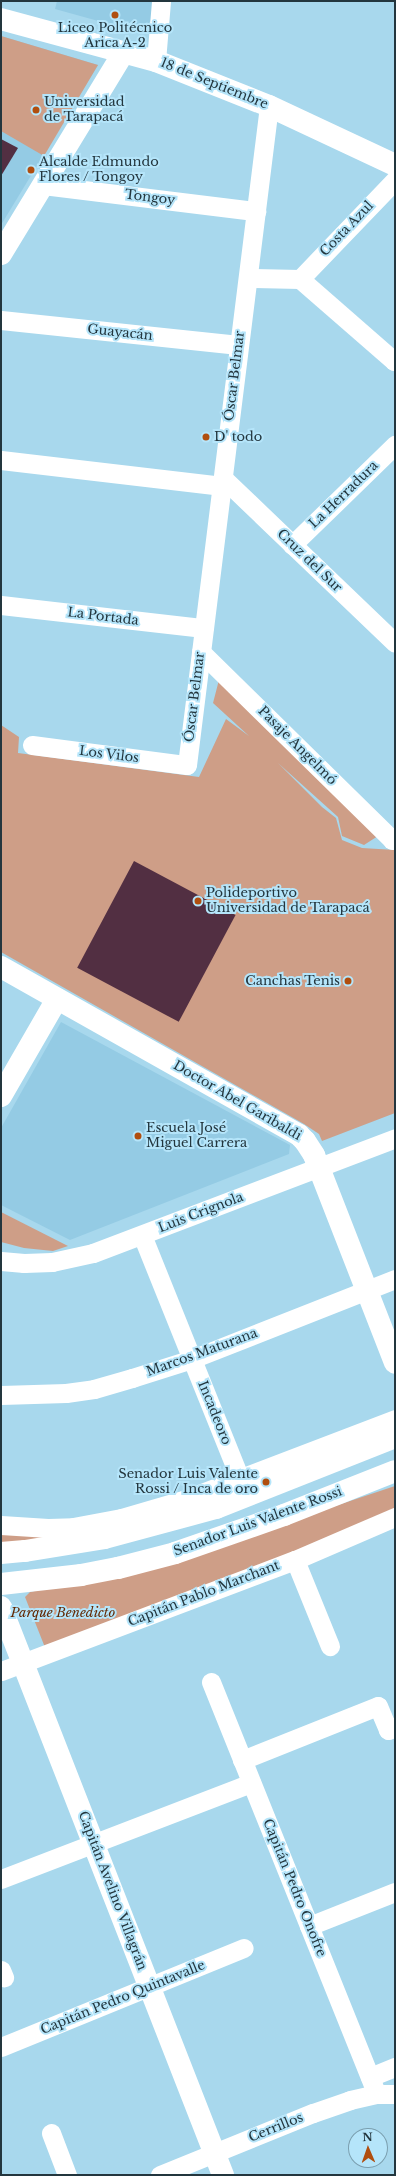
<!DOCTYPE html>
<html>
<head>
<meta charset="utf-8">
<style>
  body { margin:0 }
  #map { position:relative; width:396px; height:2176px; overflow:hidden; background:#a8d8ed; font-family:"Libre Baskerville",serif }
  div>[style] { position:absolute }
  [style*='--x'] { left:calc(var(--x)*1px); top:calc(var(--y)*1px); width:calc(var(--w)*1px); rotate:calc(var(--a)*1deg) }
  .built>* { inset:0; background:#94cbe4 }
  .green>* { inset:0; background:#ce9e87 }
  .building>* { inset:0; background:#522f42; transform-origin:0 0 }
  .minor>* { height:19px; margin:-9.5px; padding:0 9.5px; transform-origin:9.5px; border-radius:9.5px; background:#fff }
  .tertiary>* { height:22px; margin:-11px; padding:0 11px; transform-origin:11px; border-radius:11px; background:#fff }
  .secondary>* { height:22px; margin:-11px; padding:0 11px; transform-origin:11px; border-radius:11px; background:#fff }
  .primary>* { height:22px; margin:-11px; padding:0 11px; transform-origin:11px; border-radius:11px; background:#fff }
  .dots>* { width:11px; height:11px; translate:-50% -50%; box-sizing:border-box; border:2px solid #b5e5fa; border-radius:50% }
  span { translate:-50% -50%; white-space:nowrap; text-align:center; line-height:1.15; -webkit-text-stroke:4px #b5e5fa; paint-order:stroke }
  .poi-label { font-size:13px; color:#23363e }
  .left { translate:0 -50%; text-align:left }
  .right { translate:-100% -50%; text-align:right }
  .street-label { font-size:13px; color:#23363e }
  .park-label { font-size:13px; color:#632803; font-style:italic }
  .frame { position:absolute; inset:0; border:2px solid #23363e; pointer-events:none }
  .north { position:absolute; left:348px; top:2128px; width:40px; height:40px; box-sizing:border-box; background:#b5e5fa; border:1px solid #7b9faf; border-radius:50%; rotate:358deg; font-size:11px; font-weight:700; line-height:16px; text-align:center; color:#23363e }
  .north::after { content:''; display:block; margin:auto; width:14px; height:18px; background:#b04e0f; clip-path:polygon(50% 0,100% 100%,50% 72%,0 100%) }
</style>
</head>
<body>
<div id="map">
  <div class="built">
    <div style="clip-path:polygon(57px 1px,153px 1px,151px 21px,138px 32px,55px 9px)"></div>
    <div style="clip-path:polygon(1px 36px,98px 65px,1px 225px)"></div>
    <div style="clip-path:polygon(61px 1022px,290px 1145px,289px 1154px,70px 1240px,1px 1205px,1px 1128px)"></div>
  </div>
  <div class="green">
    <div style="clip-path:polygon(1px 36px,98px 65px,44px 156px,1px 131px)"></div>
    <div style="clip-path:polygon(220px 676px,378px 836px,364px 845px,342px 836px,338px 817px,278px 763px,322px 807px,336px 818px,342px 840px,362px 848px,395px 850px,395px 1113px,322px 1141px,319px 1134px,304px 1124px,1px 952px,1px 725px,19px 737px,18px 753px,199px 777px,226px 719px,249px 736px,213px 703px)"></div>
    <div style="clip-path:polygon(1px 1212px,68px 1246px,53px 1251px,24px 1248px,1px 1242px)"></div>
    <div style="clip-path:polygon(395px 1486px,395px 1511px,46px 1650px,25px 1597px,30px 1592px,82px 1581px,194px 1553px)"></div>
    <div style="clip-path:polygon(1px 1529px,64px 1536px,1px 1544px)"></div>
  </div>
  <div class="building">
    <div style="clip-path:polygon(1px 139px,18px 148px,1px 176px)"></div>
    <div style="left:134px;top:861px;width:115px;height:121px;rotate:28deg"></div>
  </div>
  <div class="minor">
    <div style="--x:156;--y:61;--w:60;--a:-85.2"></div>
    <div style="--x:43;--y:185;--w:215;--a:7"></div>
    <div style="--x:248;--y:278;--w:52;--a:1.1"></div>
    <div style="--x:300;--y:279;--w:137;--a:-46.2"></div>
    <div style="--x:300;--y:279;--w:125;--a:41.1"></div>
    <div style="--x:394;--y:361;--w:1;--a:-45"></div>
    <div style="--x:1;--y:320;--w:239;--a:6"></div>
    <div style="--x:1;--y:460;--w:223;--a:6.7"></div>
    <div style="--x:223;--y:478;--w:238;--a:43.8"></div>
    <div style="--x:292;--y:545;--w:144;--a:-44.2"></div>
    <div style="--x:1;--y:605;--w:204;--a:6.5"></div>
    <div style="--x:201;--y:652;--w:268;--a:44.5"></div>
    <div style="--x:392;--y:840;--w:4;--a:-45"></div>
    <div style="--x:32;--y:745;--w:156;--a:7.4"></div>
    <div style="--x:187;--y:765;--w:664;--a:-82.91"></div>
    <div style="--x:142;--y:1235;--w:263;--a:68.1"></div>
    <div style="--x:1;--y:1261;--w:23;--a:5"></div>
    <div style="--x:24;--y:1263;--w:28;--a:-2"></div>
    <div style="--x:52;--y:1262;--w:42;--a:-12.4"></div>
    <div style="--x:93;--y:1253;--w:323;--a:-20.8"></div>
    <div style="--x:1;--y:1395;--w:65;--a:-1.8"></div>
    <div style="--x:66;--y:1393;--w:28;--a:-8"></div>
    <div style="--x:94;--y:1389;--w:40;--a:-16"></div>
    <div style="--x:132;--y:1378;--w:63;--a:-17.6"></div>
    <div style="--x:192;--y:1359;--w:218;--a:-21.5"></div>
    <div style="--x:1;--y:1525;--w:47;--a:3.7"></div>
    <div style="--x:48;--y:1528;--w:25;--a:-2"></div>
    <div style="--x:73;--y:1527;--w:49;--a:-10.6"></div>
    <div style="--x:121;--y:1518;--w:65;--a:-16.2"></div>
    <div style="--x:183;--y:1500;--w:227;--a:-20.9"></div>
    <div style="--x:295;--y:1560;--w:93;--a:67.9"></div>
    <div style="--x:1;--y:1671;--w:314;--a:-20.7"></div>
    <div style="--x:295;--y:1560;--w:109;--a:-23.3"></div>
    <div style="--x:211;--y:1682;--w:444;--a:68.1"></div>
    <div style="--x:242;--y:1760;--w:146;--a:-21.7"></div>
    <div style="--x:378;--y:1706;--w:26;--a:67"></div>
    <div style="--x:388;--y:1730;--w:8;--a:-23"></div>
    <div style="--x:1;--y:1879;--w:268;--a:-21"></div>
    <div style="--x:309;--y:1926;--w:92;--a:-21.6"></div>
    <div style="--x:1;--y:1970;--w:8;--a:67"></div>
    <div style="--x:1;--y:2047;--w:262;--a:-22.2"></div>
    <div style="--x:370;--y:2077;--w:27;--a:-22"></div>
    <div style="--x:51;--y:2133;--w:45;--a:69.1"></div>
    <div style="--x:160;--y:2175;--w:165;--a:-22.1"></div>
    <div style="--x:313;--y:2113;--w:39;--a:-19"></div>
    <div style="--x:350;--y:2100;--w:28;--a:-13"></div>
    <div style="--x:377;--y:2094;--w:18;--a:0"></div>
  </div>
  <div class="tertiary">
    <div style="--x:1;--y:254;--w:235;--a:-58.7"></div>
    <div style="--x:1;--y:967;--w:342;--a:29.4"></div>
    <div style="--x:299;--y:1135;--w:8;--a:45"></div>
    <div style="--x:305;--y:1141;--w:17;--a:57"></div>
    <div style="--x:314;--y:1155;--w:223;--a:68.7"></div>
    <div style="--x:1;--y:1096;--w:112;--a:-60"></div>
    <div style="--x:1;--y:1607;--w:610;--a:68.65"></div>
  </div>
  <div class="secondary">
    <div style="--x:1;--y:19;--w:161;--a:15.2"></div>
    <div style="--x:156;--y:61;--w:122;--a:21.7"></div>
    <div style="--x:269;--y:106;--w:139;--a:25.1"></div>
  </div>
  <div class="primary">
    <div style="--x:1;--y:1553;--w:24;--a:-5"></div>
    <div style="--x:25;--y:1551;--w:80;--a:-9.3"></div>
    <div style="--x:104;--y:1538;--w:116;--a:-15"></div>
    <div style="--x:216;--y:1508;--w:193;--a:-21.6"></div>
    <div style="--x:1;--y:1584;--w:81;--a:-6.4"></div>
    <div style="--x:81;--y:1575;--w:38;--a:-11"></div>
    <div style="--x:118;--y:1568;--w:59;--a:-14.7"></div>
    <div style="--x:175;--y:1553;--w:115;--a:-19.2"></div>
    <div style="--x:284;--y:1515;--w:119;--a:-21.6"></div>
  </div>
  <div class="dots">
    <div style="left:115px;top:15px;background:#b04e0f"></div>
    <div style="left:36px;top:110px;background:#b04e0f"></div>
    <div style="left:31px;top:170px;background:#b04e0f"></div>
    <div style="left:206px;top:437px;background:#b04e0f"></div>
    <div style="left:198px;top:901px;background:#b04e0f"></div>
    <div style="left:348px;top:981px;background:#b04e0f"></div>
    <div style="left:138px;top:1136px;background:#b04e0f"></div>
    <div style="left:266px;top:1482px;background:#b04e0f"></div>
  </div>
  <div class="poi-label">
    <span style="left:115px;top:36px">Liceo Politécnico<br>Arica A-2</span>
    <span class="left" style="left:44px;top:110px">Universidad<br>de Tarapacá</span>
    <span class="left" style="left:39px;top:170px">Alcalde Edmundo<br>Flores / Tongoy</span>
    <span class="left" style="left:214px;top:437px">D' todo</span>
    <span class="left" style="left:206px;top:901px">Polideportivo<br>Universidad de Tarapacá</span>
    <span class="right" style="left:340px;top:981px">Canchas Tenis</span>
    <span class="left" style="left:146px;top:1136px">Escuela José<br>Miguel Carrera</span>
    <span class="right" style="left:258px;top:1482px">Senador Luis Valente<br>Rossi / Inca de oro</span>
  </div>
  <div class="street-label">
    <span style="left:214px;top:84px;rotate:22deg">18 de Septiembre</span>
    <span style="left:150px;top:198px;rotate:7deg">Tongoy</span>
    <span style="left:347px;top:229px;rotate:-46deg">Costa Azul</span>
    <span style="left:120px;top:333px;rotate:6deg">Guayacán</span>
    <span style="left:235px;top:376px;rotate:-83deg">Óscar Belmar</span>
    <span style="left:344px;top:495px;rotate:-44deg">La Herradura</span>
    <span style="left:309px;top:561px;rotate:44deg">Cruz del Sur</span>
    <span style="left:103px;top:617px;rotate:7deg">La Portada</span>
    <span style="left:195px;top:697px;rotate:-83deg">Óscar Belmar</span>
    <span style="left:297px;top:746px;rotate:45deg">Pasaje Angelmó</span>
    <span style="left:109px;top:755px;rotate:7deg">Los Vilos</span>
    <span style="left:237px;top:1101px;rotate:30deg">Doctor Abel Garibaldi</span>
    <span style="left:201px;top:1213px;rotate:-21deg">Luis Crignola</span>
    <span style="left:202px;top:1353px;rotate:-20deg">Marcos Maturana</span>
    <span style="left:214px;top:1413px;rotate:68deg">Incadeoro</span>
    <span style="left:258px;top:1522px;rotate:-20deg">Senador Luis Valente Rossi</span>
    <span style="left:204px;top:1594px;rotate:-21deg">Capitán Pablo Marchant</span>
    <span style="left:294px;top:1888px;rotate:68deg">Capitán Pedro Onofre</span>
    <span style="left:112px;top:1891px;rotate:69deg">Capitán Avelino Villagrán</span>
    <span style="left:123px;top:1998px;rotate:-22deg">Capitán Pedro Quintavalle</span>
    <span style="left:276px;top:2128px;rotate:-22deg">Cerrillos</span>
  </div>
  <div class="park-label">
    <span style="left:63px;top:1613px">Parque Benedicto</span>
  </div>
  <div class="frame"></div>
  <div class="north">N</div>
</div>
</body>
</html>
